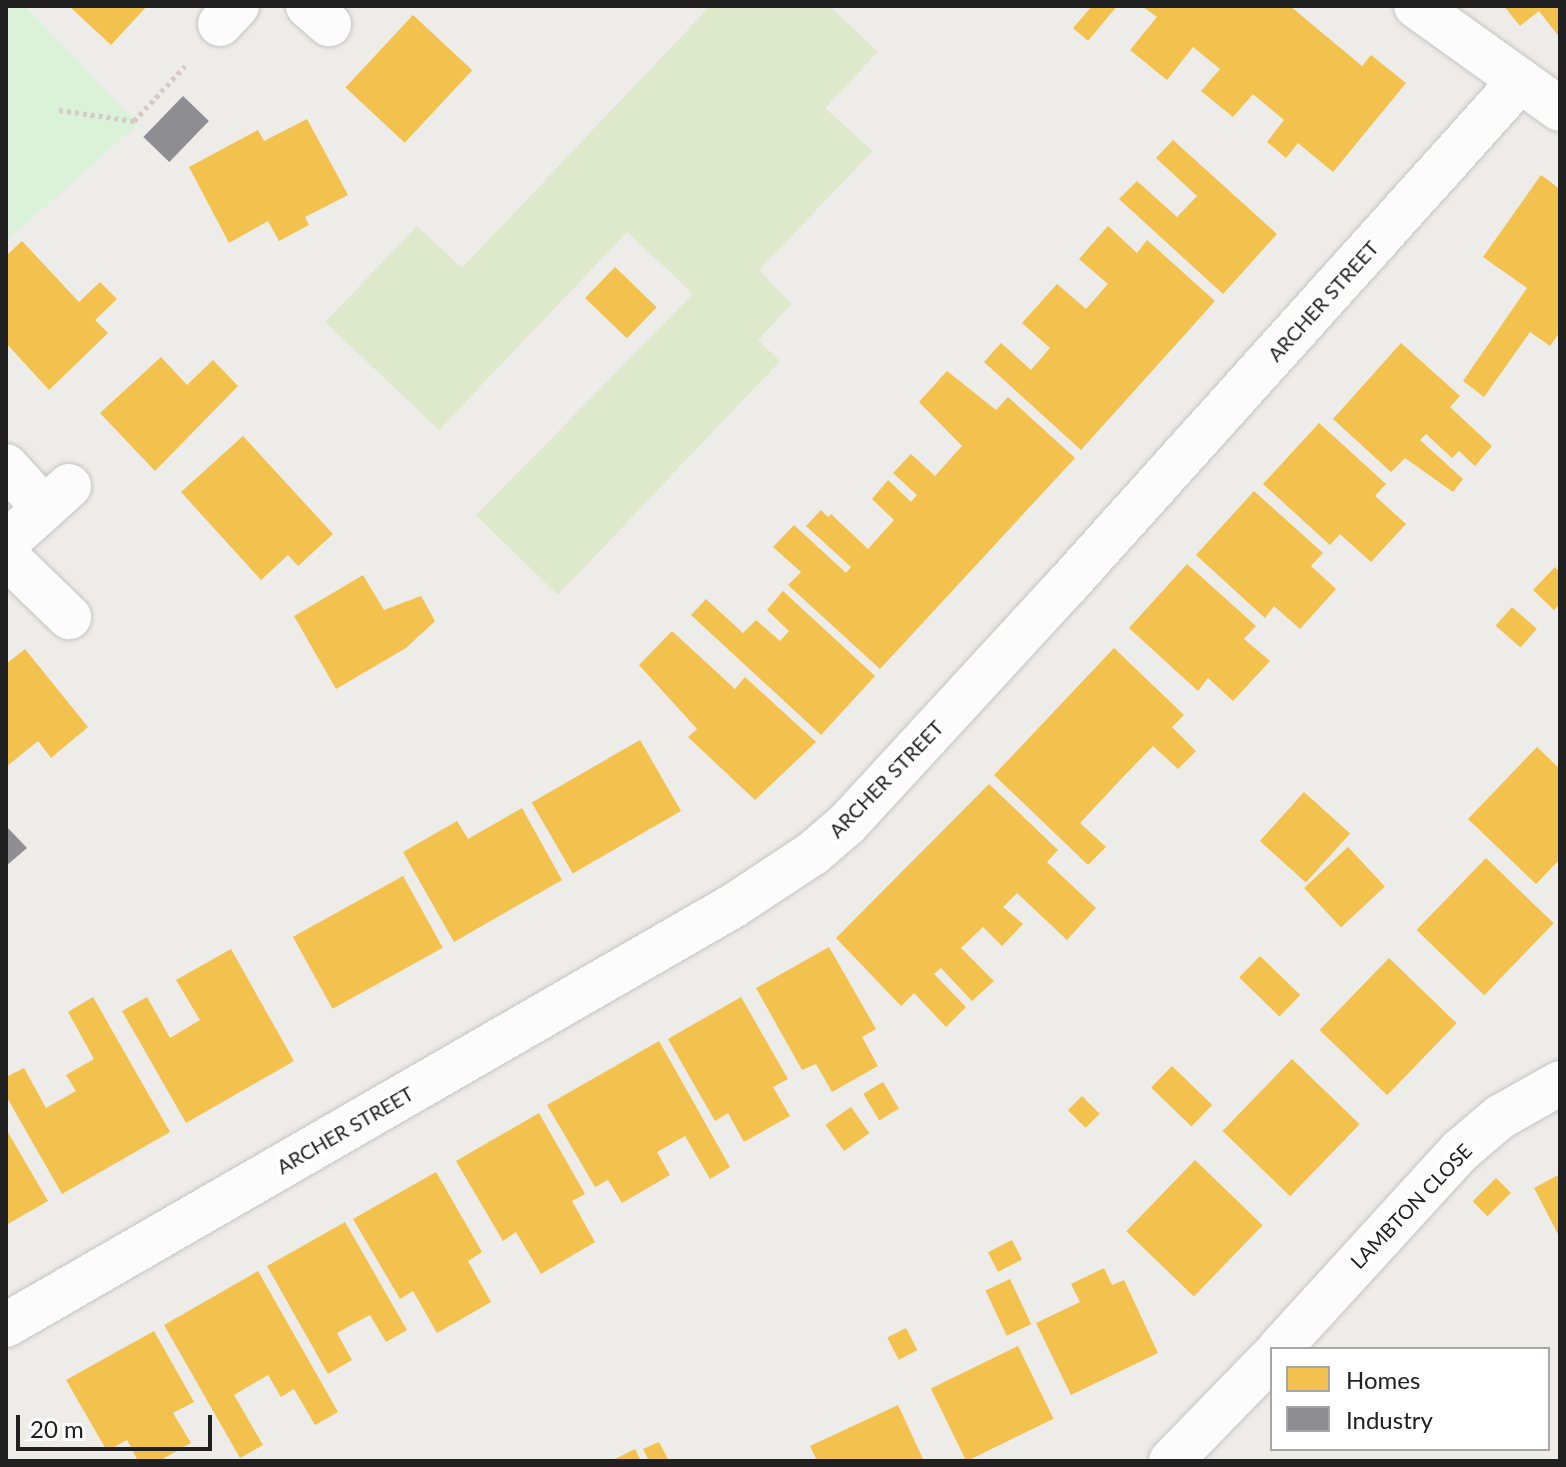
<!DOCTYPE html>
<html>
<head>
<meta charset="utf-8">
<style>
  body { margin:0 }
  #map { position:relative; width:1566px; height:1467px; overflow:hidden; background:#eeece9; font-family:Lato,sans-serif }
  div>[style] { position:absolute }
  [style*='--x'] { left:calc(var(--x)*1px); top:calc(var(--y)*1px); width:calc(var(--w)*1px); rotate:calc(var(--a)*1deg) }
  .grass>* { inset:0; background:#dee9cb }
  .park>* { inset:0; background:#daf2d7 }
  .homes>* { inset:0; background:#f2c14e; transform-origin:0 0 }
  .industry>* { inset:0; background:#8d8d92; transform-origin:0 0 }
  .path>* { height:5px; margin-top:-2.5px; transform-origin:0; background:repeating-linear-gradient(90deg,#d6c9c8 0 4px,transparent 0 8px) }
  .roads { filter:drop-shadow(0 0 2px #c5c4c3) drop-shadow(0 0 2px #c5c4c3) }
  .minor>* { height:44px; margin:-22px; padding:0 22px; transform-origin:22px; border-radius:22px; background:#fcfcfc }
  span { translate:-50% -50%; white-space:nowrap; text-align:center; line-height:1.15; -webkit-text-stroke:8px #fff; paint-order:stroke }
  .street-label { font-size:20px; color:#202020 }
  .frame { position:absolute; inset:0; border:8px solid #202020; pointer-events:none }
  .legend { position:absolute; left:1270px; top:1347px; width:280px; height:104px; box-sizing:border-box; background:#fff; border:2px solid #a6a6a6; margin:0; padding:10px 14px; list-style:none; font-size:24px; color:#202020 }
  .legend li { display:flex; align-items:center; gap:16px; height:40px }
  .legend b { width:40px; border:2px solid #a6a6a6 }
  .scale { position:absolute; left:16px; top:1415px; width:196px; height:36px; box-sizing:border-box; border:4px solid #202020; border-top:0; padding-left:10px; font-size:24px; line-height:28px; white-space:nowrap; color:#202020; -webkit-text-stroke:6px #fff; paint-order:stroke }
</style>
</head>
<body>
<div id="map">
  <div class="grass">
    <div style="clip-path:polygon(710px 6px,830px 6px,878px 52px,825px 108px,873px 151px,759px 270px,792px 304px,758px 340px,780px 361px,558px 595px,476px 515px,693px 294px,627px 232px,439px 430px,325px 322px,417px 226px,462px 268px)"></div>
  </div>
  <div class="park">
    <div style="clip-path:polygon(6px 6px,25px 6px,138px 124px,6px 241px)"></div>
  </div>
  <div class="homes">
    <div style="clip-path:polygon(69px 6px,147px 6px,111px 45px)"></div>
    <div style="clip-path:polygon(1092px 6px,1117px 6px,1088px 41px,1073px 28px)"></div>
    <div style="clip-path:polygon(1142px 6px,1290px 6px,1362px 66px,1371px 55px,1406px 83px,1333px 172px,1298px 143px,1286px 158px,1267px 142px,1284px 120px,1253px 94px,1233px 117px,1201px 91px,1220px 69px,1193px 47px,1167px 80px,1130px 50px,1157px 17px)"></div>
    <div style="clip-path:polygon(1504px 6px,1560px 6px,1560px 38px,1539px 11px,1520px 26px)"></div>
    <div style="left:413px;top:15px;width:81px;height:99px;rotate:43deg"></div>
    <div style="clip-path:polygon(307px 119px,348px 195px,305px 217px,309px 225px,279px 241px,268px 221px,229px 243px,189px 167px,258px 130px,264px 141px)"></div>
    <div style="clip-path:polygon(1173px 140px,1277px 234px,1223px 294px,1119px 199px,1137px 181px,1177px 217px,1197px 196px,1156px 158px)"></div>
    <div style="clip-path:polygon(1541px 175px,1560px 189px,1560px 332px,1550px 346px,1530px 332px,1484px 397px,1463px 381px,1527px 288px,1483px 257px)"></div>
    <div style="clip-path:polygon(1108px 226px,1137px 253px,1147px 240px,1215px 301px,1081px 450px,984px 362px,1001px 343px,1031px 370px,1050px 348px,1022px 323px,1057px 284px,1086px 309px,1108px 284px,1079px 259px)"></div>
    <div style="clip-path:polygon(22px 241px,79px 302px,100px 282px,117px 299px,95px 320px,108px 333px,49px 390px,6px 343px,6px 256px)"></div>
    <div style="left:615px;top:267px;width:58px;height:43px;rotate:44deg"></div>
    <div style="clip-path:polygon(1401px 343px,1460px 396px,1450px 407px,1492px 446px,1475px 466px,1459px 451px,1452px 458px,1426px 434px,1420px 440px,1463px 479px,1453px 492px,1405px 458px,1391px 472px,1333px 419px)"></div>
    <div style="clip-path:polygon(161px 357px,187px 385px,213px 360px,238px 386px,155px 471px,100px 413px)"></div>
    <div style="clip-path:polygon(947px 371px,996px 410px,1008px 397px,1075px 458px,880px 669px,788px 585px,801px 572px,773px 547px,794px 525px,846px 573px,851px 567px,806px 526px,821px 510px,828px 517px,831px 514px,868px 549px,894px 520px,872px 499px,888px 480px,911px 502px,917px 495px,893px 473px,911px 454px,935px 476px,962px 446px,919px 402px)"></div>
    <div style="clip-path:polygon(1319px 423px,1386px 484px,1375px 496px,1406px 524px,1371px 562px,1340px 534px,1330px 545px,1263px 484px)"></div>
    <div style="clip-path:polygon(243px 436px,333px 534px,298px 566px,288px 555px,261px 580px,181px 492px)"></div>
    <div style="clip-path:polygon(1254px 491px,1323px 553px,1311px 566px,1336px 589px,1300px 629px,1274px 606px,1265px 618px,1196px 555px)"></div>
    <div style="clip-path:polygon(1187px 564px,1256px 626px,1244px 639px,1270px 661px,1233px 701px,1208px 678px,1198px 691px,1129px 628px)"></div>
    <div style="clip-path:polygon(1555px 567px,1560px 572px,1560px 604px,1554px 610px,1533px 590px)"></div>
    <div style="clip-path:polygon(363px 575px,384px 610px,421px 596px,435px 621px,406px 648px,336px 689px,294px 616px)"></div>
    <div style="clip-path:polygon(783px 591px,875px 676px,821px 735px,691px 615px,706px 599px,743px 633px,756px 620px,780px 641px,789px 631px,767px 610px)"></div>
    <div style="left:1512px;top:607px;width:33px;height:25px;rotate:41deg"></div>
    <div style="clip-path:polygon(672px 631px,735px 689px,745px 677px,816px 742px,755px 800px,688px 737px,697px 729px,639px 665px)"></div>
    <div style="clip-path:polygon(1114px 648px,1184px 715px,1172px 727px,1196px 751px,1178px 769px,1153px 746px,1123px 777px,1080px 823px,1106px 847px,1088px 865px,994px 775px)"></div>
    <div style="clip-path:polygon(25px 649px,88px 727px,51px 758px,38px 741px,6px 767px,6px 664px)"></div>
    <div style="left:640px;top:740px;width:82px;height:125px;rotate:60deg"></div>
    <div style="clip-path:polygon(1537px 747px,1560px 769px,1560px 859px,1536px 884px,1468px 819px)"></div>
    <div style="clip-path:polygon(989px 784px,1058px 850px,1047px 862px,1096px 908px,1067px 940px,1017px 893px,1003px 907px,1023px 924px,1002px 946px,983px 927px,961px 948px,994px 981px,972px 1001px,941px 968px,934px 974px,966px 1007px,946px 1027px,914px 993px,901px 1006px,836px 938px)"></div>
    <div style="left:1304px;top:792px;width:62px;height:66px;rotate:42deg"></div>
    <div style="clip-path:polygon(522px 808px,562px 880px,454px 942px,403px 852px,457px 821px,468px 839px)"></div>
    <div style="left:1348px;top:847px;width:54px;height:60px;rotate:47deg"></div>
    <div style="left:1486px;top:858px;width:94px;height:100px;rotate:44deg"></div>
    <div style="left:403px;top:876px;width:82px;height:126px;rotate:61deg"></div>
    <div style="clip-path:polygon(829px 947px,876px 1029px,862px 1037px,878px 1066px,832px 1092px,816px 1064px,802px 1070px,756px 988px)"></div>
    <div style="clip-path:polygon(231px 949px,294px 1061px,186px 1123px,122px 1011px,147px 997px,170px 1038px,200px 1020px,176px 980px)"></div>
    <div style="left:1260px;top:956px;width:56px;height:30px;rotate:44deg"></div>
    <div style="left:1389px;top:958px;width:94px;height:100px;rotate:44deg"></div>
    <div style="clip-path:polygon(93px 997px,170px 1132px,62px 1194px,6px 1096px,6px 1077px,24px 1068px,46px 1108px,76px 1091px,66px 1075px,94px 1059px,68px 1012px)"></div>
    <div style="clip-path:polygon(741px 997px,788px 1079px,773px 1087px,790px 1116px,744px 1142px,728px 1113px,715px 1121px,668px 1039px)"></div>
    <div style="clip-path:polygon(659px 1041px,730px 1167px,710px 1179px,685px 1136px,657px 1152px,670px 1175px,622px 1203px,608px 1180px,595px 1187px,547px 1105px)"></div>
    <div style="left:1292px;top:1059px;width:94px;height:100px;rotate:44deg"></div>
    <div style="left:1172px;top:1066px;width:56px;height:30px;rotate:44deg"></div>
    <div style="left:883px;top:1082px;width:31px;height:23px;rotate:59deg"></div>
    <div style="left:1082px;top:1096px;width:25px;height:20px;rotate:45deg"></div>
    <div style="left:851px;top:1107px;width:32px;height:31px;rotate:55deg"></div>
    <div style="clip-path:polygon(539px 1113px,585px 1194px,572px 1201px,595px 1242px,541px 1274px,516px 1232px,503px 1241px,456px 1161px)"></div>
    <div style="clip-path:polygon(6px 1129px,48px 1201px,6px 1225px)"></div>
    <div style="left:1195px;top:1160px;width:94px;height:99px;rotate:44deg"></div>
    <div style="clip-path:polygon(436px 1172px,482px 1252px,468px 1261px,491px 1302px,437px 1333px,413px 1291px,400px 1299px,353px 1219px)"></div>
    <div style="clip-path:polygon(1560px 1174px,1560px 1238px,1534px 1188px)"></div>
    <div style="left:1496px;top:1178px;width:21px;height:33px;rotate:45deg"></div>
    <div style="clip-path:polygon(345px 1222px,407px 1330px,386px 1342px,370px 1315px,353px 1324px,337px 1333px,352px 1360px,328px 1374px,267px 1266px)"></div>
    <div style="left:1012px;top:1240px;width:22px;height:27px;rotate:63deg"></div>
    <div style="clip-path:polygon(1104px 1268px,1112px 1285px,1124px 1280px,1158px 1353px,1071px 1395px,1036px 1323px,1080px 1302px,1071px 1284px)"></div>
    <div style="clip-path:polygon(258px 1271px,338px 1412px,315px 1425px,294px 1389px,281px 1397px,268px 1375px,234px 1395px,263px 1445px,240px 1458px,164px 1325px)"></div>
    <div style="left:1010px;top:1279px;width:50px;height:27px;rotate:65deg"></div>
    <div style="left:906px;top:1328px;width:25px;height:21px;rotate:63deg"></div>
    <div style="clip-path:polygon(154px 1331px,194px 1402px,173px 1413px,191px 1443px,159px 1461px,138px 1461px,127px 1440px,107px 1451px,66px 1380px)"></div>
    <div style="left:1018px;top:1346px;width:81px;height:97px;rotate:64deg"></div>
    <div style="clip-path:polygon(898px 1405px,924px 1461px,817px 1461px,810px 1446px)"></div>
    <div style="clip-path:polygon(659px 1442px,669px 1461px,649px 1461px,643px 1449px)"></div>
    <div style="clip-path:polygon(635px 1449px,641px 1461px,611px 1461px)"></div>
  </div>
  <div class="industry">
    <div style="left:183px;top:96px;width:36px;height:57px;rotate:44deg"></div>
    <div style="clip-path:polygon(6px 826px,27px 848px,6px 866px)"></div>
  </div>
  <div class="path">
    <div style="--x:59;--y:110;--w:76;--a:8.3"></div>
    <div style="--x:134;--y:121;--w:75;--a:-47.2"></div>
  </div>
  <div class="roads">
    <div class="minor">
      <div style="--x:308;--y:6;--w:28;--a:41"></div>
      <div style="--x:1416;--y:6;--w:177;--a:35.6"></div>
      <div style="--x:220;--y:24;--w:25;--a:-47"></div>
      <div style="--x:6;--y:466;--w:57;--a:47.9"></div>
      <div style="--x:6;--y:543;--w:85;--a:-42.1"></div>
      <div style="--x:6;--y:556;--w:88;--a:44.1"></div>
      <div style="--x:6;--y:1325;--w:839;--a:-29.96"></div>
      <div style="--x:733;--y:906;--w:95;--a:-33.4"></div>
      <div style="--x:812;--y:854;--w:46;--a:-40.6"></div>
      <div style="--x:847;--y:824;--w:325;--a:-47.4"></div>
      <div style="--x:1067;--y:585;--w:678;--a:-48.05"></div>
      <div style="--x:1279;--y:1349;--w:268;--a:-47.6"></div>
      <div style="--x:1460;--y:1151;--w:52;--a:-40.4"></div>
      <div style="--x:1500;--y:1117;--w:69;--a:-29.5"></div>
      <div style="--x:1171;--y:1461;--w:145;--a:-45.8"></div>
    </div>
  </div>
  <div class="street-label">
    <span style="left:1323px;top:301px;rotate:-48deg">ARCHER STREET</span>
    <span style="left:886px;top:779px;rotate:-46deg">ARCHER STREET</span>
    <span style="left:345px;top:1130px;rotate:-30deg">ARCHER STREET</span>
    <span style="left:1411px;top:1206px;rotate:-46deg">LAMBTON CLOSE</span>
  </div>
  <div class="frame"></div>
  <ul class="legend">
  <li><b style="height:22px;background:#f2c14e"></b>Homes</li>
  <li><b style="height:22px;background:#8d8d92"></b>Industry</li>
  </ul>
  <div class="scale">20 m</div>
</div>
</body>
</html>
